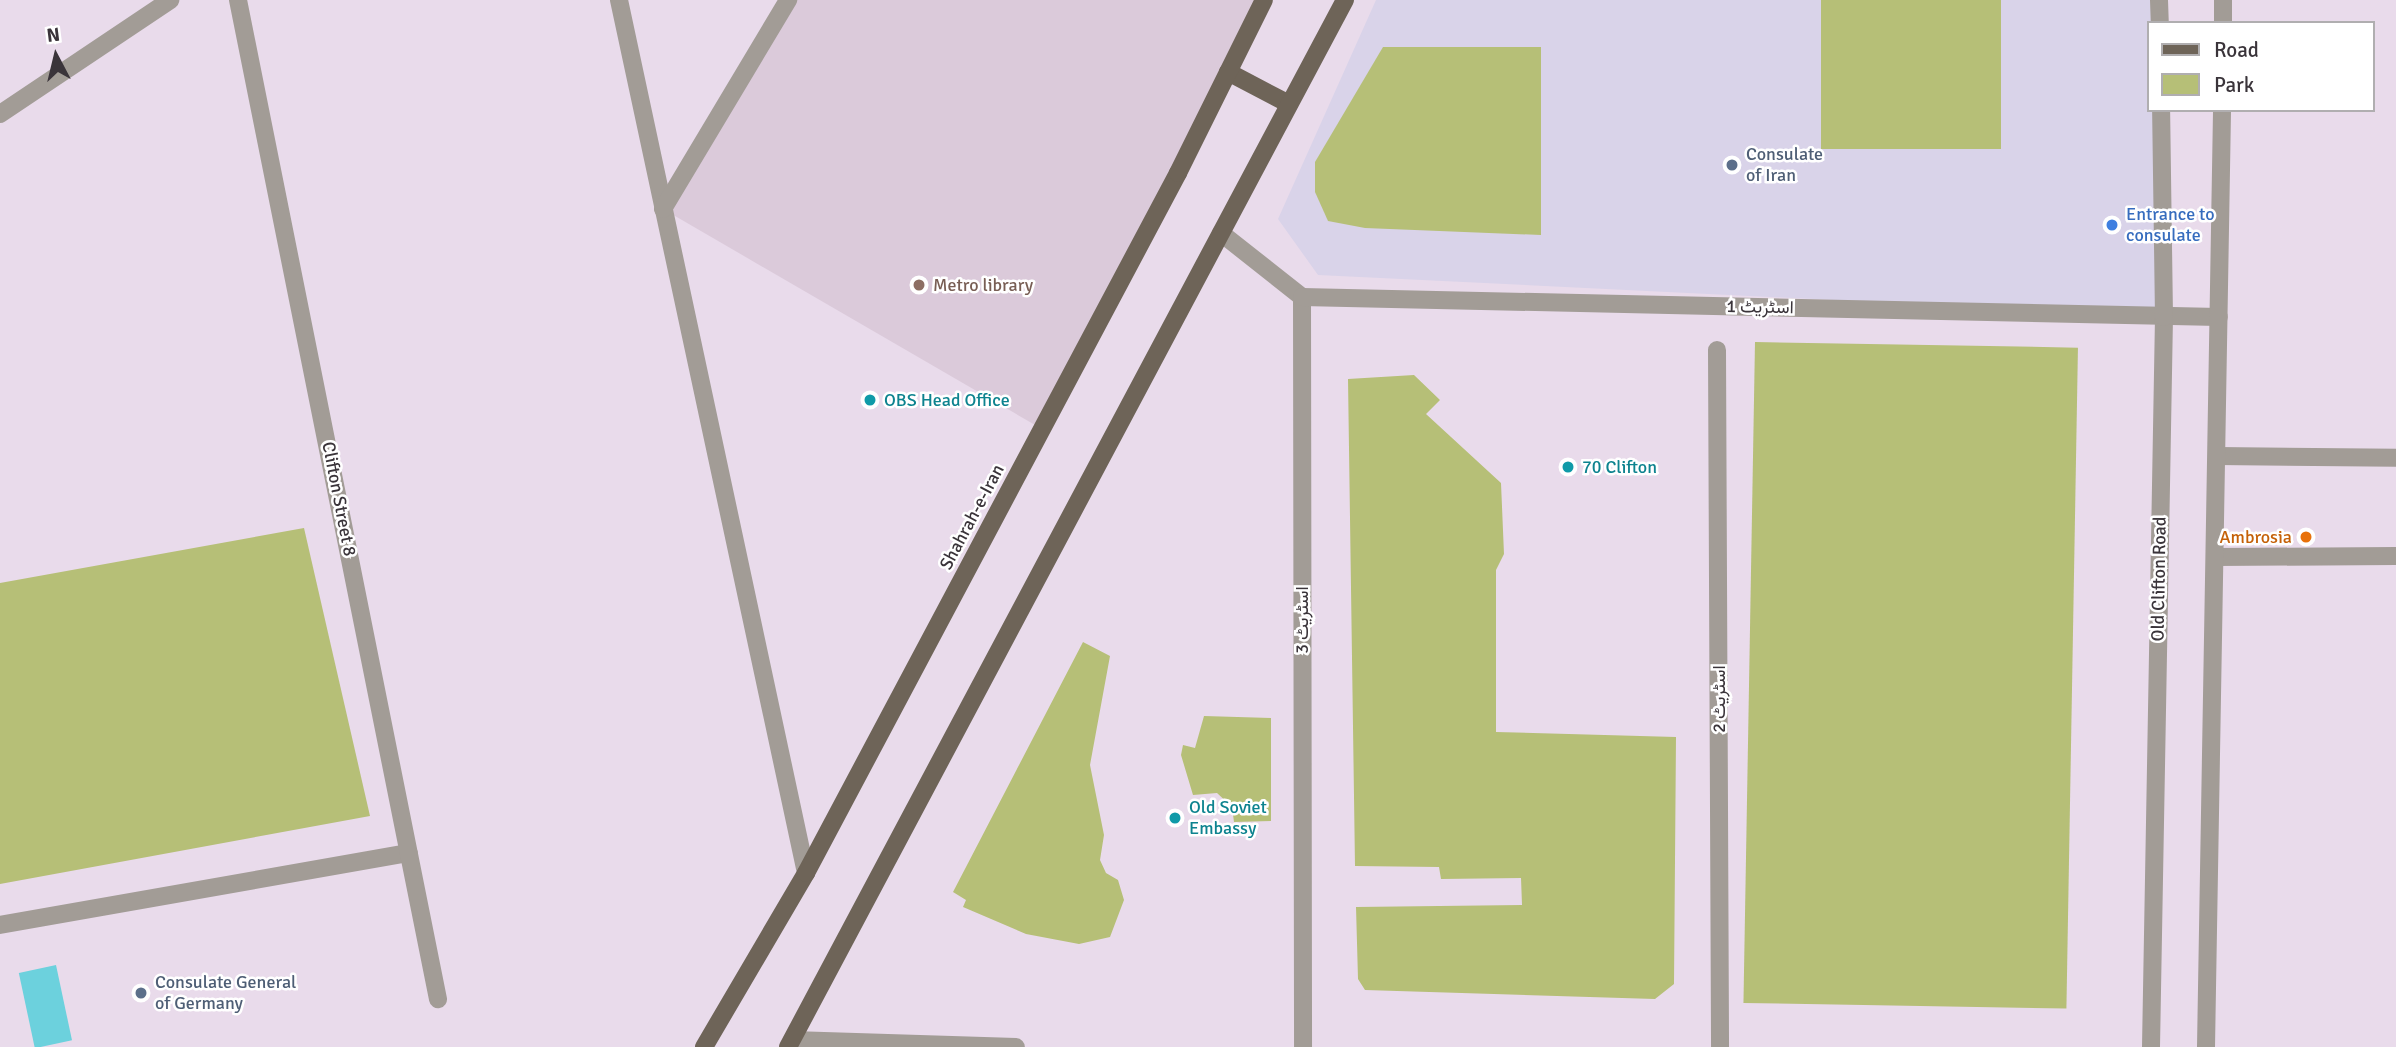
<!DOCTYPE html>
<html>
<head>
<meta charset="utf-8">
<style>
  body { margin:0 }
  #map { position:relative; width:2396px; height:1047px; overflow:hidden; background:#e9dbeb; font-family:Signika,Vazirmatn,sans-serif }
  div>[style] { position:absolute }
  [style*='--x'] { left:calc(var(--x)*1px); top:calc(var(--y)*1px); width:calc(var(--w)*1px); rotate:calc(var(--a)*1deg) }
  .commercial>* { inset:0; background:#d9d3e9 }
  .education>* { inset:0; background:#dbcada }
  .green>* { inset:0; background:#b6bf77; transform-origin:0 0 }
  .water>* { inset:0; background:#6cd1dd; transform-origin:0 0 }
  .service>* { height:18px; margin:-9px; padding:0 9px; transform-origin:9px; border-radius:9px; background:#a29c96 }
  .minor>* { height:18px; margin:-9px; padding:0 9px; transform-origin:9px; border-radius:9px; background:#a29c96 }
  .tertiary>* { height:18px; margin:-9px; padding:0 9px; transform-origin:9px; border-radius:9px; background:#a29c96 }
  .primary>* { height:18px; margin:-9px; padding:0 9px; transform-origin:9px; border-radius:9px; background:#6e6458 }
  .dots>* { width:19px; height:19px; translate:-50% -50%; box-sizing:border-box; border:4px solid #fff; border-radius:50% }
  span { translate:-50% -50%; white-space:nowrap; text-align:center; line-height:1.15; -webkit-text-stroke:5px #fff; paint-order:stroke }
  .service-label { font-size:18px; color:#4e5e75 }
  .left { translate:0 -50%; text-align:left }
  .shop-label { font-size:18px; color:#366cbe }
  .education-label { font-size:18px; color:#785e54 }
  .street-label { font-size:18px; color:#3a343a }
  .culture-label { font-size:18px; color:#0d838f }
  .food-label { font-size:18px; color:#c56008 }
  .right { translate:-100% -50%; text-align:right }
  .legend { position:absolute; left:2147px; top:21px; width:228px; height:91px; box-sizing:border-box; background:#fff; border:2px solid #b0aeb0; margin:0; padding:9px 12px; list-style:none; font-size:21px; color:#3a343a }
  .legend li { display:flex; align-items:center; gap:14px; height:35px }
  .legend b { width:35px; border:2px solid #b0aeb0 }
  .north { position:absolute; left:21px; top:21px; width:70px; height:70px; -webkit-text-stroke:5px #fff; paint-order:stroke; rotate:353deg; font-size:19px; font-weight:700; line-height:28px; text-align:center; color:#3a343a }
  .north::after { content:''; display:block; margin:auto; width:24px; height:32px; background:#3a343a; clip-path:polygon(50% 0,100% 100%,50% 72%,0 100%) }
</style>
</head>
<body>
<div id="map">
  <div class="commercial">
    <div style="clip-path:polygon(1376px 0,2159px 0,2160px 23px,2149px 23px,2149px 110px,2161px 110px,2164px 316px,1318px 275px,1278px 219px)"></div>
  </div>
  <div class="education">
    <div style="clip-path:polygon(788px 0,1266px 0,1042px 429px,663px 209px)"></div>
  </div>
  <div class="green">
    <div style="left:1821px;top:0;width:180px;height:149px"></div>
    <div style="clip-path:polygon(1383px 47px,1541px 47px,1541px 235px,1365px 228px,1328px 221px,1315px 192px,1315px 162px)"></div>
    <div style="left:1755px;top:342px;width:323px;height:661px;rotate:1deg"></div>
    <div style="clip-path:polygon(1414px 375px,1440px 400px,1426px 414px,1501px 483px,1504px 554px,1496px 570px,1496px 732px,1676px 737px,1674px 984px,1655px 999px,1365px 990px,1358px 979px,1356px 907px,1522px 905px,1521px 878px,1441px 879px,1439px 867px,1355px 866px,1348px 379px)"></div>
    <div style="clip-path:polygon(304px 528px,370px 816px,0 884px,0 583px)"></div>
    <div style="clip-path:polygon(1083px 642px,1110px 656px,1090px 765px,1104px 835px,1100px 860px,1106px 873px,1118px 880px,1124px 900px,1110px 937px,1079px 944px,1026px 934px,963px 907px,966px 900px,953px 892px)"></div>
    <div style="clip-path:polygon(1204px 716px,1271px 718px,1271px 821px,1234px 822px,1232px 807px,1217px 793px,1193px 795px,1181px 755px,1183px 745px,1195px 748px)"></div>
  </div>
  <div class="water">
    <div style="left:56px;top:965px;width:77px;height:38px;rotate:78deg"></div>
  </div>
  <div class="service">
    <div style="--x:2217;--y:456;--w:179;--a:0.6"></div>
    <div style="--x:2215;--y:557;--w:181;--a:-0.3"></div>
    <div style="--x:0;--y:925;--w:415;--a:-10"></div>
  </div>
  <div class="minor">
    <div style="--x:238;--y:0;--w:1019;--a:78.68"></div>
    <div style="--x:619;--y:0;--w:893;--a:77.91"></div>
    <div style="--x:0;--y:114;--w:205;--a:-33.8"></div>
    <div style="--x:663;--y:209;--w:244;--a:-59.1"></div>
    <div style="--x:1221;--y:233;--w:103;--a:38.3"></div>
    <div style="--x:1302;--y:297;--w:750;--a:89.92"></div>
    <div style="--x:1302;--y:297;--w:917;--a:1.25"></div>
    <div style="--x:1717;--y:350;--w:697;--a:89.75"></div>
    <div style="--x:792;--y:1040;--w:224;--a:1.8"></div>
  </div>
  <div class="tertiary">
    <div style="--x:2159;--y:0;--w:23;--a:88"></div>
    <div style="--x:2223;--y:23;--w:23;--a:-90"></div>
    <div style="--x:2151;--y:1047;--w:730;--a:-88.98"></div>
    <div style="--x:2164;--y:317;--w:207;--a:-90.8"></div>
    <div style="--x:2206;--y:1047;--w:937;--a:-89.02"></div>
  </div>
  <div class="primary">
    <div style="--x:1228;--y:72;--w:69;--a:27.7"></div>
    <div style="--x:704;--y:1047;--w:202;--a:-59.6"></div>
    <div style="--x:806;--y:873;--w:793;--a:-62.01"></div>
    <div style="--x:1178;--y:173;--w:193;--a:-63.6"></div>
    <div style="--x:788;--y:1047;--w:1186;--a:-61.99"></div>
  </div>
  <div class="dots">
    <div style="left:1732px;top:165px;background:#5c6f8a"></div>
    <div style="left:2112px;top:225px;background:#3f7fe0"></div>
    <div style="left:919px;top:285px;background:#8d6e63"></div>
    <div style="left:870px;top:400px;background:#0f9aa8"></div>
    <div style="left:1568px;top:467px;background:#0f9aa8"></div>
    <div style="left:2306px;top:537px;background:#e8710a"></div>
    <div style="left:1175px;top:818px;background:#0f9aa8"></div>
    <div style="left:141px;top:993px;background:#5c6f8a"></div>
  </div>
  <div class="service-label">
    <span class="left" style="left:1746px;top:165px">Consulate<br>of Iran</span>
    <span class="left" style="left:155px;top:993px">Consulate General<br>of Germany</span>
  </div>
  <div class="shop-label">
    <span class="left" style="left:2126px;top:225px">Entrance to<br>consulate</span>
  </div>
  <div class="education-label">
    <span class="left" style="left:933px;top:285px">Metro library</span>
  </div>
  <div class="street-label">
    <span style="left:1760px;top:307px;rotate:1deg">اسٹریٹ 1</span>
    <span style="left:339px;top:499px;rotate:79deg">Clifton Street 8</span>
    <span style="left:972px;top:517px;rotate:-62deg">Shahrah-e-Iran</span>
    <span style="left:2159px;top:579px;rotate:-89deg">Old Clifton Road</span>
    <span style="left:1302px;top:620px;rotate:-90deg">اسٹریٹ 3</span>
    <span style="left:1719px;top:699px;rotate:-90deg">اسٹریٹ 2</span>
  </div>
  <div class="culture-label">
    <span class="left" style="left:884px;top:400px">OBS Head Office</span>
    <span class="left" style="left:1582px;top:467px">70 Clifton</span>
    <span class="left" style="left:1189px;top:818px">Old Soviet<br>Embassy</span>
  </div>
  <div class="food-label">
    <span class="right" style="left:2292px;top:537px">Ambrosia</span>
  </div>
  <ul class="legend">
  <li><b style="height:9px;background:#6e6458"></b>Road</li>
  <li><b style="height:19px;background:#b6bf77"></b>Park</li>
  </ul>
  <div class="north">N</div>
</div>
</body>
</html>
